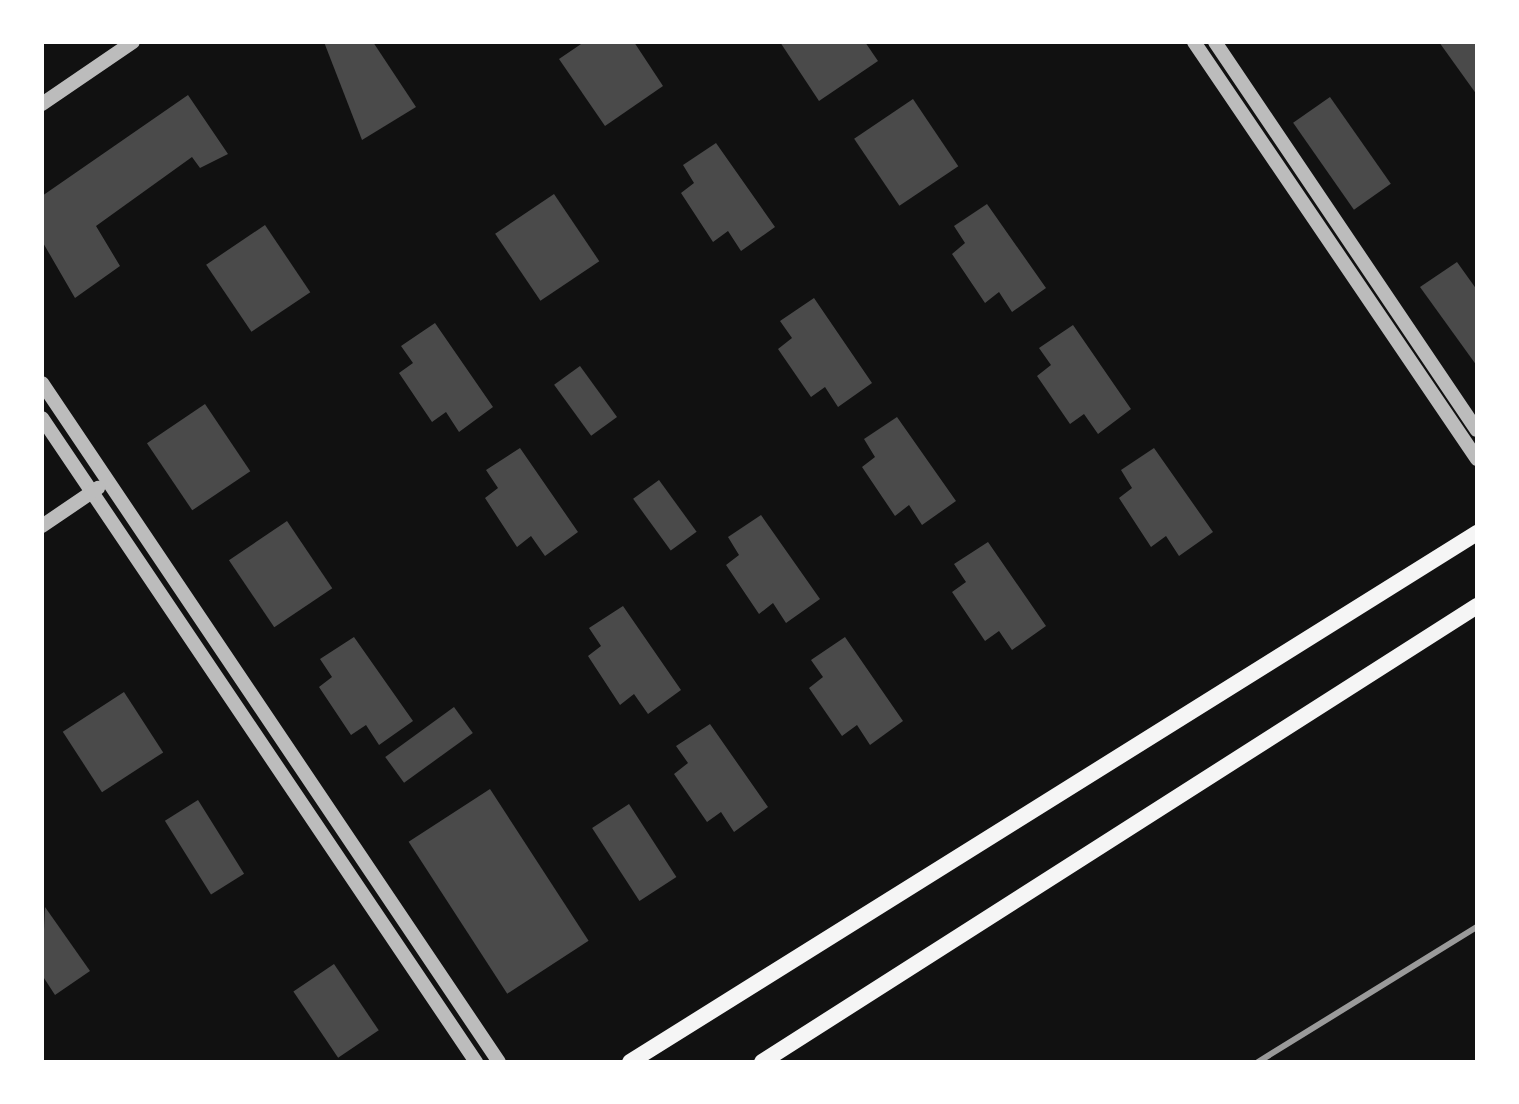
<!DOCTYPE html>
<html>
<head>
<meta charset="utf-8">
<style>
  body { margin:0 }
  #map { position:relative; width:1519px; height:1104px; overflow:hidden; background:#111; font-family:"Public Sans",sans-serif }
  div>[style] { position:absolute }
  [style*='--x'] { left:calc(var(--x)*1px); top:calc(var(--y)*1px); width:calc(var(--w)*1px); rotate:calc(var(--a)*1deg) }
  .building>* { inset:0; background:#4a4a4a; transform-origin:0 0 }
  .tertiary>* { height:14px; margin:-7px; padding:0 7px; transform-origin:7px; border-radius:7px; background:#bcbcbc }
  .secondary>* { height:16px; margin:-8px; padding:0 8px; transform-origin:8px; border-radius:8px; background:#f5f5f5 }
  .rail>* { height:6px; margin:-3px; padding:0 3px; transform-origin:3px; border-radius:3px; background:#9a9a9a }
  span { translate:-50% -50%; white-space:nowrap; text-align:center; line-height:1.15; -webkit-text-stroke:8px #fff; paint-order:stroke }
  .frame { position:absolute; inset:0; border:44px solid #fff; pointer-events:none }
</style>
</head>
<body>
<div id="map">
  <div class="building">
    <div style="clip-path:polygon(324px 42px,373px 42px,416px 107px,362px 140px)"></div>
    <div style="clip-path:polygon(584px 42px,634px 42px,663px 86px,605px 126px,559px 59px)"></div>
    <div style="clip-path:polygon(780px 42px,865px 42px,878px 61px,819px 101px)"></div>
    <div style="clip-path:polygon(1439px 42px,1477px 42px,1477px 95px)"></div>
    <div style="clip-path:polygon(188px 95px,228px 154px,200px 168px,192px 157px,96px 226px,120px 266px,75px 298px,42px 241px,42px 196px)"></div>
    <div style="left:1330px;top:97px;width:106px;height:45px;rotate:55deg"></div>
    <div style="left:913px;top:99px;width:81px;height:71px;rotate:56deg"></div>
    <div style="clip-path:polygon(716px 143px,775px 227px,741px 251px,728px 231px,713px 242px,681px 193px,694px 183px,683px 165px)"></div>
    <div style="left:554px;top:194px;width:81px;height:71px;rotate:56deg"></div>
    <div style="clip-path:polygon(987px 204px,1046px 288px,1012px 312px,999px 292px,985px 303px,952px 254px,965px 243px,954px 226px)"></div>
    <div style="left:265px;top:225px;width:81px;height:71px;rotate:56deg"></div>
    <div style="clip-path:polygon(1457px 262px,1477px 290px,1477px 366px,1420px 287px)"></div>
    <div style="clip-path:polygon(814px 298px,872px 383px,838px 407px,825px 387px,811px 397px,778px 349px,792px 338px,780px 321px)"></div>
    <div style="clip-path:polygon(435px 323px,493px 407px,459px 432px,446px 412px,432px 422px,399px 373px,413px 363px,401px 346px)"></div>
    <div style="clip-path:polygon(1073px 325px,1131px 409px,1098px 434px,1084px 414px,1070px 424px,1037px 376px,1051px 365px,1039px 348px)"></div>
    <div style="left:580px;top:366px;width:63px;height:32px;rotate:54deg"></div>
    <div style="left:205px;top:404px;width:81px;height:70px;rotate:56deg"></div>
    <div style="clip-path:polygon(897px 417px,956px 501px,922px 525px,909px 505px,895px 516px,862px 467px,875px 457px,864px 439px)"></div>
    <div style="clip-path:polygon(520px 448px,578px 532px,545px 556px,531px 536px,517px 547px,485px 498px,498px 488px,486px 470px)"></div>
    <div style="clip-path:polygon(1154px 448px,1213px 532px,1179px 556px,1166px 536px,1151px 547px,1119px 498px,1132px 488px,1121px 470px)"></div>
    <div style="left:659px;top:480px;width:64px;height:32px;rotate:54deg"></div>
    <div style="clip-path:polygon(761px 515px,820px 599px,786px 623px,773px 603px,759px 614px,726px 565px,739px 555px,728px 537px)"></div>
    <div style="left:287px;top:521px;width:81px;height:70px;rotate:56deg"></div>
    <div style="clip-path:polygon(988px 542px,1046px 626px,1012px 650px,999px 631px,985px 641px,952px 592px,966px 582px,954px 564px)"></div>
    <div style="clip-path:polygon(623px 606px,681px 690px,648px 714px,634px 694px,620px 705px,588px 656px,601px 646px,589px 628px)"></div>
    <div style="clip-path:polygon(354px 637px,413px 721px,379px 745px,366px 725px,351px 735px,319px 687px,332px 677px,320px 659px)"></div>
    <div style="clip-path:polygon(845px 637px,903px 721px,870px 745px,857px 725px,842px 736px,809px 688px,823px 677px,811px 660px)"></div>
    <div style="left:124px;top:692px;width:72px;height:73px;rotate:57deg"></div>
    <div style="left:454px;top:707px;width:32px;height:85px;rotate:54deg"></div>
    <div style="clip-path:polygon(710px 724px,768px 807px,734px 832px,721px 812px,707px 822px,674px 774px,688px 763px,676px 746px)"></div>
    <div style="left:490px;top:789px;width:181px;height:97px;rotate:57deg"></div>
    <div style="left:198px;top:800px;width:87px;height:39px;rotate:58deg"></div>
    <div style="left:629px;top:804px;width:87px;height:44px;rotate:57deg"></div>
    <div style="clip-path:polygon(45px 907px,90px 971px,55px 995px,42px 975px)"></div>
    <div style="left:334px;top:964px;width:80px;height:49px;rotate:56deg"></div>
  </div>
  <div class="tertiary">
    <div style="--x:1194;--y:42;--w:504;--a:55.84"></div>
    <div style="--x:1215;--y:42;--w:468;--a:56"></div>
    <div style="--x:42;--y:104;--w:110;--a:-34.3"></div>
    <div style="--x:42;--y:383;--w:818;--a:56.06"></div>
    <div style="--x:42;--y:418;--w:777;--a:56.02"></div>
    <div style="--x:42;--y:526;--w:68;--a:-34.2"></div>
  </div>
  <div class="secondary">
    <div style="--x:630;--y:1062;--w:999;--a:-31.99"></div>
    <div style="--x:762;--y:1062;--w:848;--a:-32.53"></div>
  </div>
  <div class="rail">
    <div style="--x:1258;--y:1062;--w:257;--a:-31.7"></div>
  </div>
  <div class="frame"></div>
</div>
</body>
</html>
